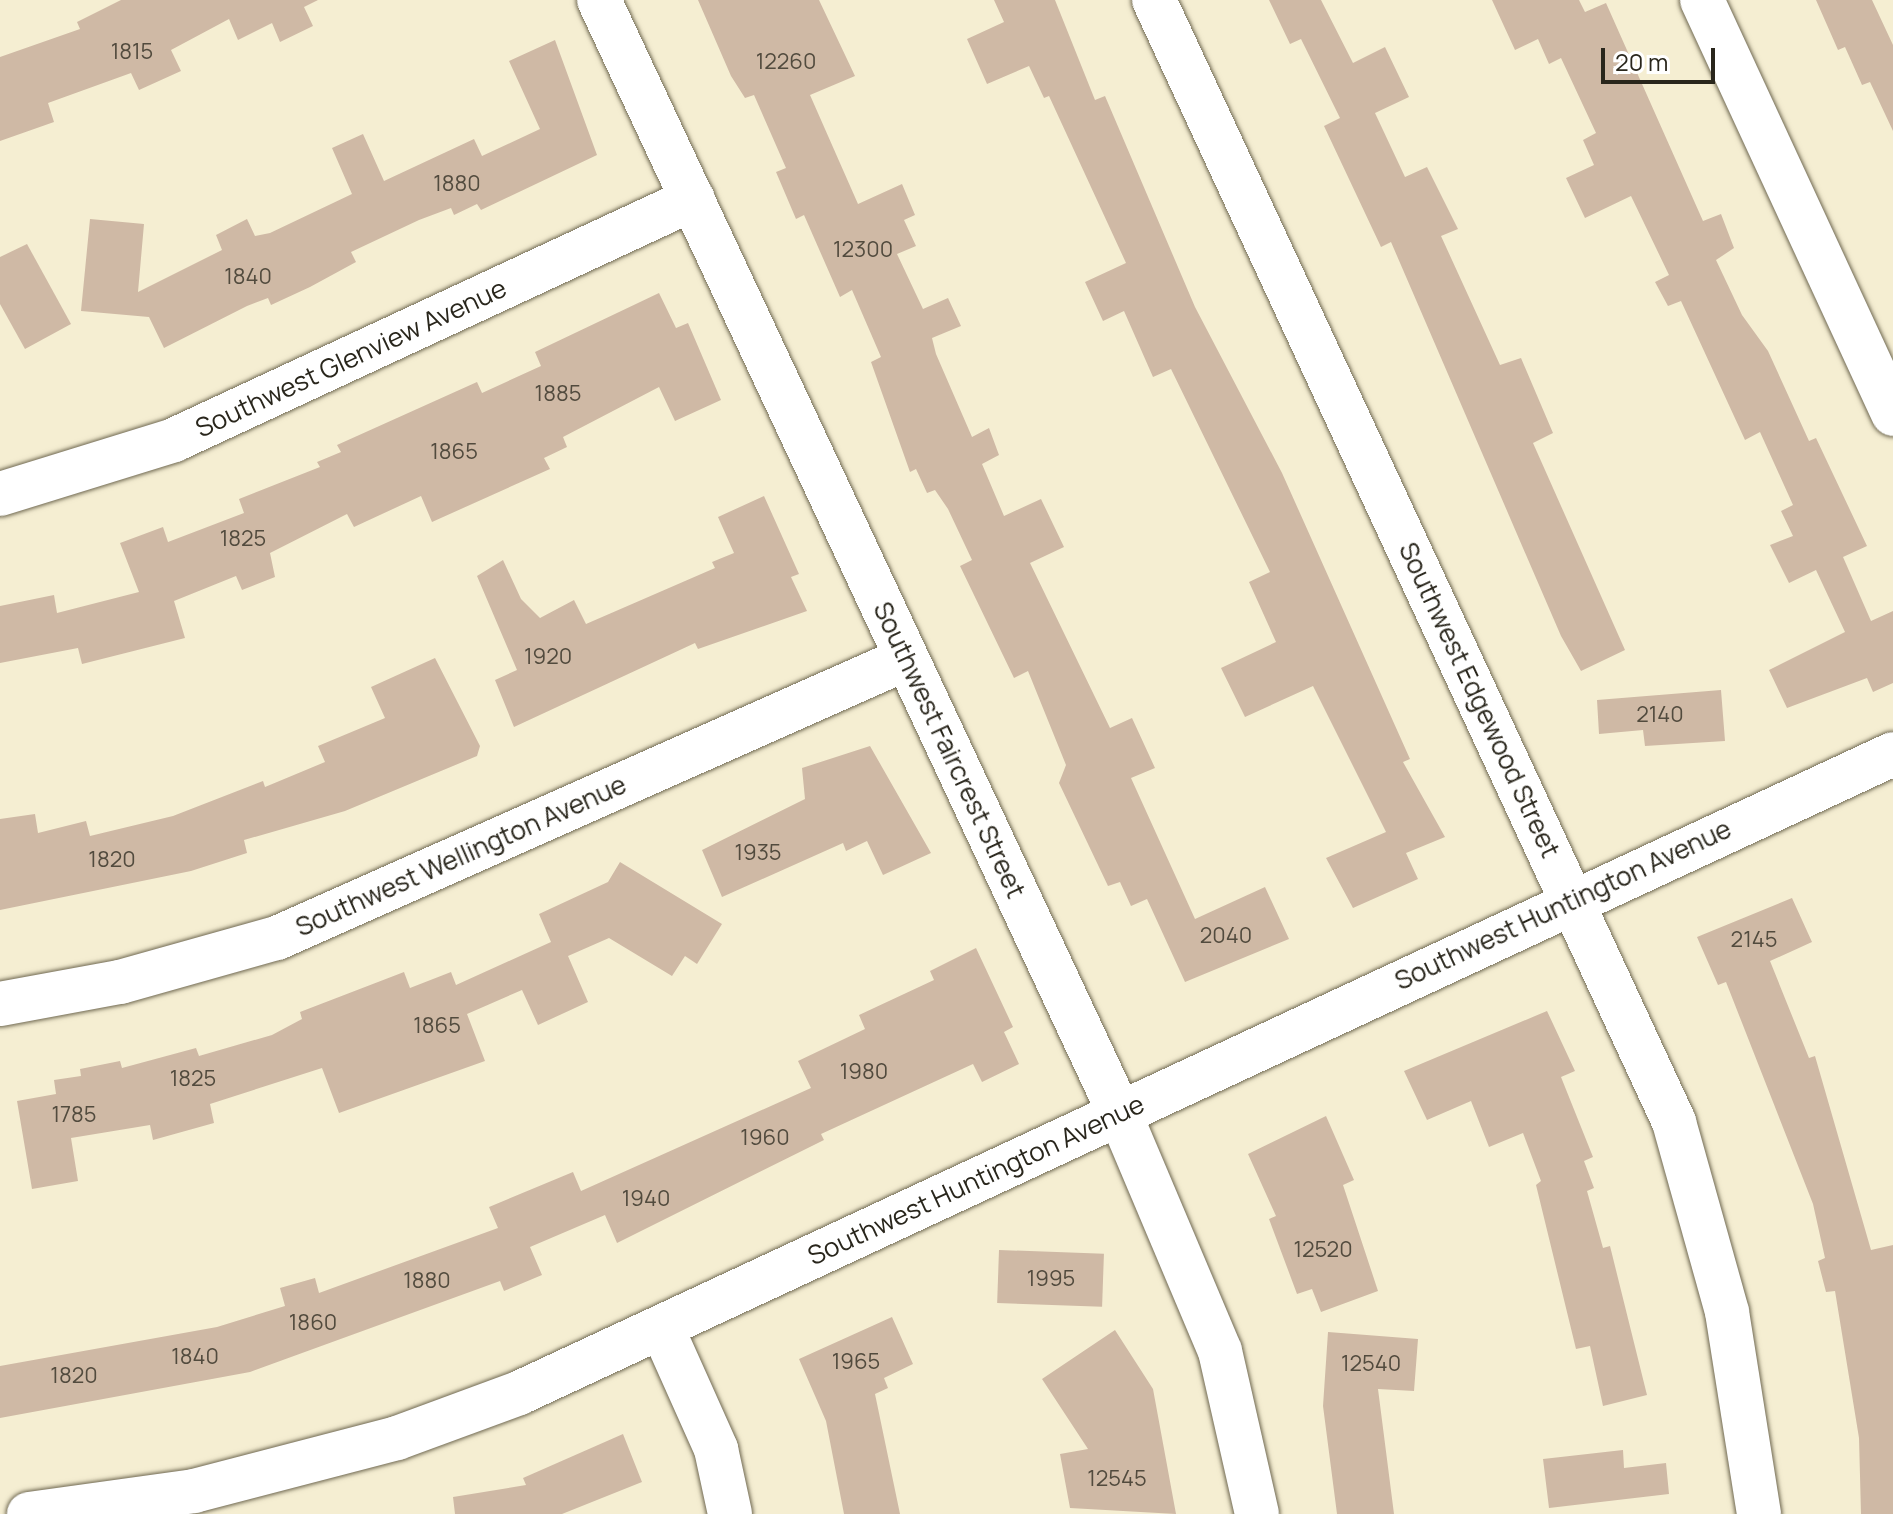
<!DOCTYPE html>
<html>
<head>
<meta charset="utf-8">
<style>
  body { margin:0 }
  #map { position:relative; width:1893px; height:1514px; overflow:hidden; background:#f5eed2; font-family:Manrope,sans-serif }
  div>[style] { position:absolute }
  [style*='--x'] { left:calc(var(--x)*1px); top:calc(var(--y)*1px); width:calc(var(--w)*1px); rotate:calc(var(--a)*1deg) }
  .building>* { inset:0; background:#cfb9a5; transform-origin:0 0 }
  .roads { filter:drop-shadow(0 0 2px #706952) drop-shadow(0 0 2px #706952) }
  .minor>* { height:44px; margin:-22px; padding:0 22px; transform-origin:22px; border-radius:22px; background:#fff }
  span { translate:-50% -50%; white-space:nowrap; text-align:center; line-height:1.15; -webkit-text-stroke:6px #fff; paint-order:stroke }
  .number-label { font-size:22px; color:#524b3e }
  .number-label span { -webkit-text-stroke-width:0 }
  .street-label { font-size:26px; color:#29261c }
  .scale { position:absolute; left:1601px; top:48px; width:114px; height:36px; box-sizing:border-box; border:4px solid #29261c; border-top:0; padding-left:10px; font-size:24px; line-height:28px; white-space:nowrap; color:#29261c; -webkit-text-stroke:6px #fff; paint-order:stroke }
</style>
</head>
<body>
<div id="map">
  <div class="building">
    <div style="clip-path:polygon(121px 0,318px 0,304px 7px,313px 26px,280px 42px,272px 23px,238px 40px,229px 19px,171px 50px,181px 71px,139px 90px,131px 73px,48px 103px,54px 122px,0 141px,0 57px,80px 29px,77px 22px)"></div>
    <div style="clip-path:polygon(698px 0,819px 0,855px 76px,810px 95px,858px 204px,902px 184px,915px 215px,904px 220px,916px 246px,897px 254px,923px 309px,948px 298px,961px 326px,932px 338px,936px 354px,972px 437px,989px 428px,999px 455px,982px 464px,1004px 516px,1041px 499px,1064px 547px,1030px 563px,1110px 728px,1132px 718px,1155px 768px,1131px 778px,1195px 919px,1265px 887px,1289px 939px,1185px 982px,1147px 899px,1131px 906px,1120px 882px,1108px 886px,1059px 783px,1066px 765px,1028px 671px,1014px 678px,960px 566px,972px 560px,948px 509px,935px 490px,927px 493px,916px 469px,910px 472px,871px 362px,881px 357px,852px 290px,840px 297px,804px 215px,796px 219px,776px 172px,786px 168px,754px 95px,745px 98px,731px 76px)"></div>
    <div style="clip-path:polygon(994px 0,1055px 0,1095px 100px,1105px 96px,1195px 307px,1282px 473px,1410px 759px,1403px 762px,1445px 837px,1406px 853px,1418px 879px,1353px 908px,1326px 858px,1386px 832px,1313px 686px,1245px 717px,1221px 668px,1276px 642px,1249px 582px,1270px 572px,1171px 369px,1153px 377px,1124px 311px,1103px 321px,1085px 282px,1126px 263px,1049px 96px,1044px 98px,1029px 66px,987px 84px,967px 39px,1004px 22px)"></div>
    <div style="clip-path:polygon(1269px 0,1321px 0,1353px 63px,1385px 47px,1409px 97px,1375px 113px,1405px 177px,1427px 167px,1458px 229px,1441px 236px,1500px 365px,1521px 358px,1553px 433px,1533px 443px,1625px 650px,1581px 671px,1561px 636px,1391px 242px,1381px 247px,1324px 126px,1340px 118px,1301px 39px,1290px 44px)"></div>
    <div style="clip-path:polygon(1492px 0,1579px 0,1585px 12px,1606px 3px,1703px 221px,1721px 214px,1734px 248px,1716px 260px,1742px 315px,1768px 351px,1809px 441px,1816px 438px,1867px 546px,1843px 557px,1871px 621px,1893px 611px,1893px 683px,1873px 692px,1867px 678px,1787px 708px,1769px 670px,1845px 632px,1816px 570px,1789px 583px,1770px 545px,1793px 536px,1781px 511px,1793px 505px,1760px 432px,1745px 440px,1681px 301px,1668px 306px,1655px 282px,1669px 275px,1631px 196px,1585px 218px,1566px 178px,1594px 165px,1583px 140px,1596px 133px,1561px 58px,1549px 64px,1538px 39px,1515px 50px)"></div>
    <div style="clip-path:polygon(1816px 0,1872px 0,1893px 45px,1893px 131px,1870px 82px,1862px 85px,1845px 47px,1838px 50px)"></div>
    <div style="clip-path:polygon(555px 40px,597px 155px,481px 210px,477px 204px,454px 215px,451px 208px,419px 220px,351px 252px,356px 262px,310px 287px,271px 305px,268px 298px,247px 306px,164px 348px,149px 317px,81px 311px,90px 219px,144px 224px,138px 292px,222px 250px,216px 235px,247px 219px,255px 236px,270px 233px,352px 194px,332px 148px,363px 134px,384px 181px,474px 139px,482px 156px,540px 129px,509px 61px)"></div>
    <div style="clip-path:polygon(27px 244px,71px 324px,25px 349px,0 304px,0 257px)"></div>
    <div style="clip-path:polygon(659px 293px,676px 328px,688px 323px,721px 400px,675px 421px,659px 387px,563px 437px,567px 447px,544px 458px,550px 469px,432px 522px,421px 496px,354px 527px,347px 514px,270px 553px,275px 577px,242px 590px,236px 576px,174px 601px,185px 638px,82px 664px,78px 648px,0 663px,0 606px,54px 595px,57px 613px,139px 592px,120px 543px,163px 527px,168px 542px,244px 513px,239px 499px,320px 467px,317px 462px,341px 452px,337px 445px,477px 382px,482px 393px,541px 366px,535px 352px)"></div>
    <div style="clip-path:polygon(764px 496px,799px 574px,791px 577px,807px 611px,698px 649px,695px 643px,514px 727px,495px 680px,517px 670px,477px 576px,503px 560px,521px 599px,540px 618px,574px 600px,586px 624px,715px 568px,712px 562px,734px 553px,718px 517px)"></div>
    <div style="clip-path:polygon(435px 658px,480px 746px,477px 756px,345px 811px,244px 840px,247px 853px,191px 871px,0 910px,0 819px,35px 814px,38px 833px,86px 821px,90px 836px,173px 816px,263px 781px,265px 787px,325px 762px,318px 746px,385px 718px,371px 687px)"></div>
    <div style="clip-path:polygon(1721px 690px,1725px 741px,1645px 746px,1643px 730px,1599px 734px,1597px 700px)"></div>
    <div style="clip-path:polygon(870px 746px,931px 853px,883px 875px,867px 841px,846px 851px,843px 843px,722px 897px,702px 850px,805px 799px,802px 768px)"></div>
    <div style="clip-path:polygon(620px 862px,722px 924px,697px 964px,685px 956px,672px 976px,609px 938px,568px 956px,588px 1002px,538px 1025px,522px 990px,467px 1014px,485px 1061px,339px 1113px,322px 1068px,210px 1104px,214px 1123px,153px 1140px,150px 1125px,71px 1138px,78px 1181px,32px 1189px,17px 1101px,56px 1094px,54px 1080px,81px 1076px,80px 1069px,120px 1061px,122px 1068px,196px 1048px,199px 1056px,272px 1035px,302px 1019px,300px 1012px,404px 972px,410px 988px,451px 972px,456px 985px,551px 942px,539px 914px,608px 882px)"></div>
    <div style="clip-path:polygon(1792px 898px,1812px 942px,1770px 961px,1809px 1058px,1815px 1056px,1871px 1250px,1893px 1245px,1893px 1514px,1861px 1514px,1859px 1438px,1835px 1291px,1826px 1292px,1818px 1261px,1825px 1258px,1813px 1204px,1726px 982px,1718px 985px,1697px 937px)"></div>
    <div style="clip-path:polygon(976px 948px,1013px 1027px,1004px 1032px,1019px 1064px,982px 1082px,973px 1064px,821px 1134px,824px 1140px,617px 1243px,605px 1215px,530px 1247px,542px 1275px,504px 1291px,500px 1281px,250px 1372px,0 1418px,0 1366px,217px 1327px,285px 1306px,280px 1288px,315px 1278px,319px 1293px,498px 1228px,489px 1207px,573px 1172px,581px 1191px,811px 1088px,798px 1061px,865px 1029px,859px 1015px,934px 980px,930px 971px)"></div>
    <div style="clip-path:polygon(1547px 1011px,1575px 1071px,1561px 1077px,1593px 1157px,1584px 1161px,1594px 1188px,1587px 1191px,1603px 1248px,1610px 1246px,1647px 1395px,1603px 1406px,1590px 1346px,1576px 1349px,1536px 1185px,1541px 1181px,1523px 1133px,1489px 1147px,1471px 1101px,1427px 1120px,1404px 1071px)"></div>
    <div style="clip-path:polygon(1326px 1116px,1354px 1180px,1343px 1185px,1378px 1291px,1321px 1312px,1312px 1289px,1297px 1294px,1269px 1219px,1276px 1216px,1248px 1154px)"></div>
    <div style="left:999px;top:1250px;width:105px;height:53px;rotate:2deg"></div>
    <div style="clip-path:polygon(892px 1317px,913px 1364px,884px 1378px,888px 1388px,875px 1394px,900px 1514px,844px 1514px,826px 1421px,799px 1359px)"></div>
    <div style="clip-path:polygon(1115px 1330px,1153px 1389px,1176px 1514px,1070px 1508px,1060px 1454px,1088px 1449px,1042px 1379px)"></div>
    <div style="clip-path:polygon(1328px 1332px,1418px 1339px,1414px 1391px,1378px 1389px,1394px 1514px,1337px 1514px,1323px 1406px)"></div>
    <div style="clip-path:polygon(623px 1434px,642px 1482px,562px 1514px,455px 1514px,453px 1497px,526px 1485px,523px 1478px)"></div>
    <div style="clip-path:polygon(1623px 1450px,1624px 1468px,1666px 1463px,1669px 1494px,1549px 1508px,1543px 1459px)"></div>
  </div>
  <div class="roads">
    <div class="minor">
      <div style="--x:599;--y:0;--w:1228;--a:64.94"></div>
      <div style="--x:1119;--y:1112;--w:259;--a:67.1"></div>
      <div style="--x:1220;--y:1351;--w:167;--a:77.2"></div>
      <div style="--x:1154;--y:0;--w:1237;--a:65.13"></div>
      <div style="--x:1674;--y:1122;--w:197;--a:74.4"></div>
      <div style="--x:1727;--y:1312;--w:205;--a:81"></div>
      <div style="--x:1702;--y:0;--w:456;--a:65.2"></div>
      <div style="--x:0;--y:494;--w:182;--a:-17.2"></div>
      <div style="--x:174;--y:440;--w:572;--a:-24.91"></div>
      <div style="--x:0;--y:1004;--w:122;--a:-10.4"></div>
      <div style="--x:120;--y:982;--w:163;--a:-15.7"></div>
      <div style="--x:277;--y:938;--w:687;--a:-23.95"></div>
      <div style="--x:662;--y:1328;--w:133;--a:65.9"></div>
      <div style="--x:716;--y:1449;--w:66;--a:77.8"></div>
      <div style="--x:29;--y:1514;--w:167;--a:-7.9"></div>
      <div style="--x:194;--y:1491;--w:210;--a:-14.6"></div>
      <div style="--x:397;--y:1438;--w:130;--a:-20.2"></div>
      <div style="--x:519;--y:1393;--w:1515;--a:-24.94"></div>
    </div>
  </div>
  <div class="number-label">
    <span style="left:132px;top:52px">1815</span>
    <span style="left:786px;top:62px">12260</span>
    <span style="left:457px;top:184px">1880</span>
    <span style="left:863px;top:250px">12300</span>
    <span style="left:248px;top:277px">1840</span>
    <span style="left:558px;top:394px">1885</span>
    <span style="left:454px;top:452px">1865</span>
    <span style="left:243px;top:539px">1825</span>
    <span style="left:548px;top:657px">1920</span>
    <span style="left:1660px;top:715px">2140</span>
    <span style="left:758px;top:853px">1935</span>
    <span style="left:112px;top:860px">1820</span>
    <span style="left:1226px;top:936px">2040</span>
    <span style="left:1754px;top:940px">2145</span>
    <span style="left:437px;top:1026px">1865</span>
    <span style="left:864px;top:1072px">1980</span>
    <span style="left:193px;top:1079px">1825</span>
    <span style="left:74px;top:1115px">1785</span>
    <span style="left:765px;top:1138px">1960</span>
    <span style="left:646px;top:1199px">1940</span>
    <span style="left:1323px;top:1250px">12520</span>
    <span style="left:1051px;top:1279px">1995</span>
    <span style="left:427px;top:1281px">1880</span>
    <span style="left:313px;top:1323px">1860</span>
    <span style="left:195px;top:1357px">1840</span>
    <span style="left:856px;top:1362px">1965</span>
    <span style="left:1371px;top:1364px">12540</span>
    <span style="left:74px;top:1376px">1820</span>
    <span style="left:1117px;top:1479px">12545</span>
  </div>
  <div class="street-label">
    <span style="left:351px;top:358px;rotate:-25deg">Southwest Glenview Avenue</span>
    <span style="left:1479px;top:700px;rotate:65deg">Southwest Edgewood Street</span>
    <span style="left:949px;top:750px;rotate:65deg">Southwest Faircrest Street</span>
    <span style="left:461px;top:856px;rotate:-24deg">Southwest Wellington Avenue</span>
    <span style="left:1563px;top:905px;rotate:-25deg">Southwest Huntington Avenue</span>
    <span style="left:976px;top:1180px;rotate:-25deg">Southwest Huntington Avenue</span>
  </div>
  <div class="scale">20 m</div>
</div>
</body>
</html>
